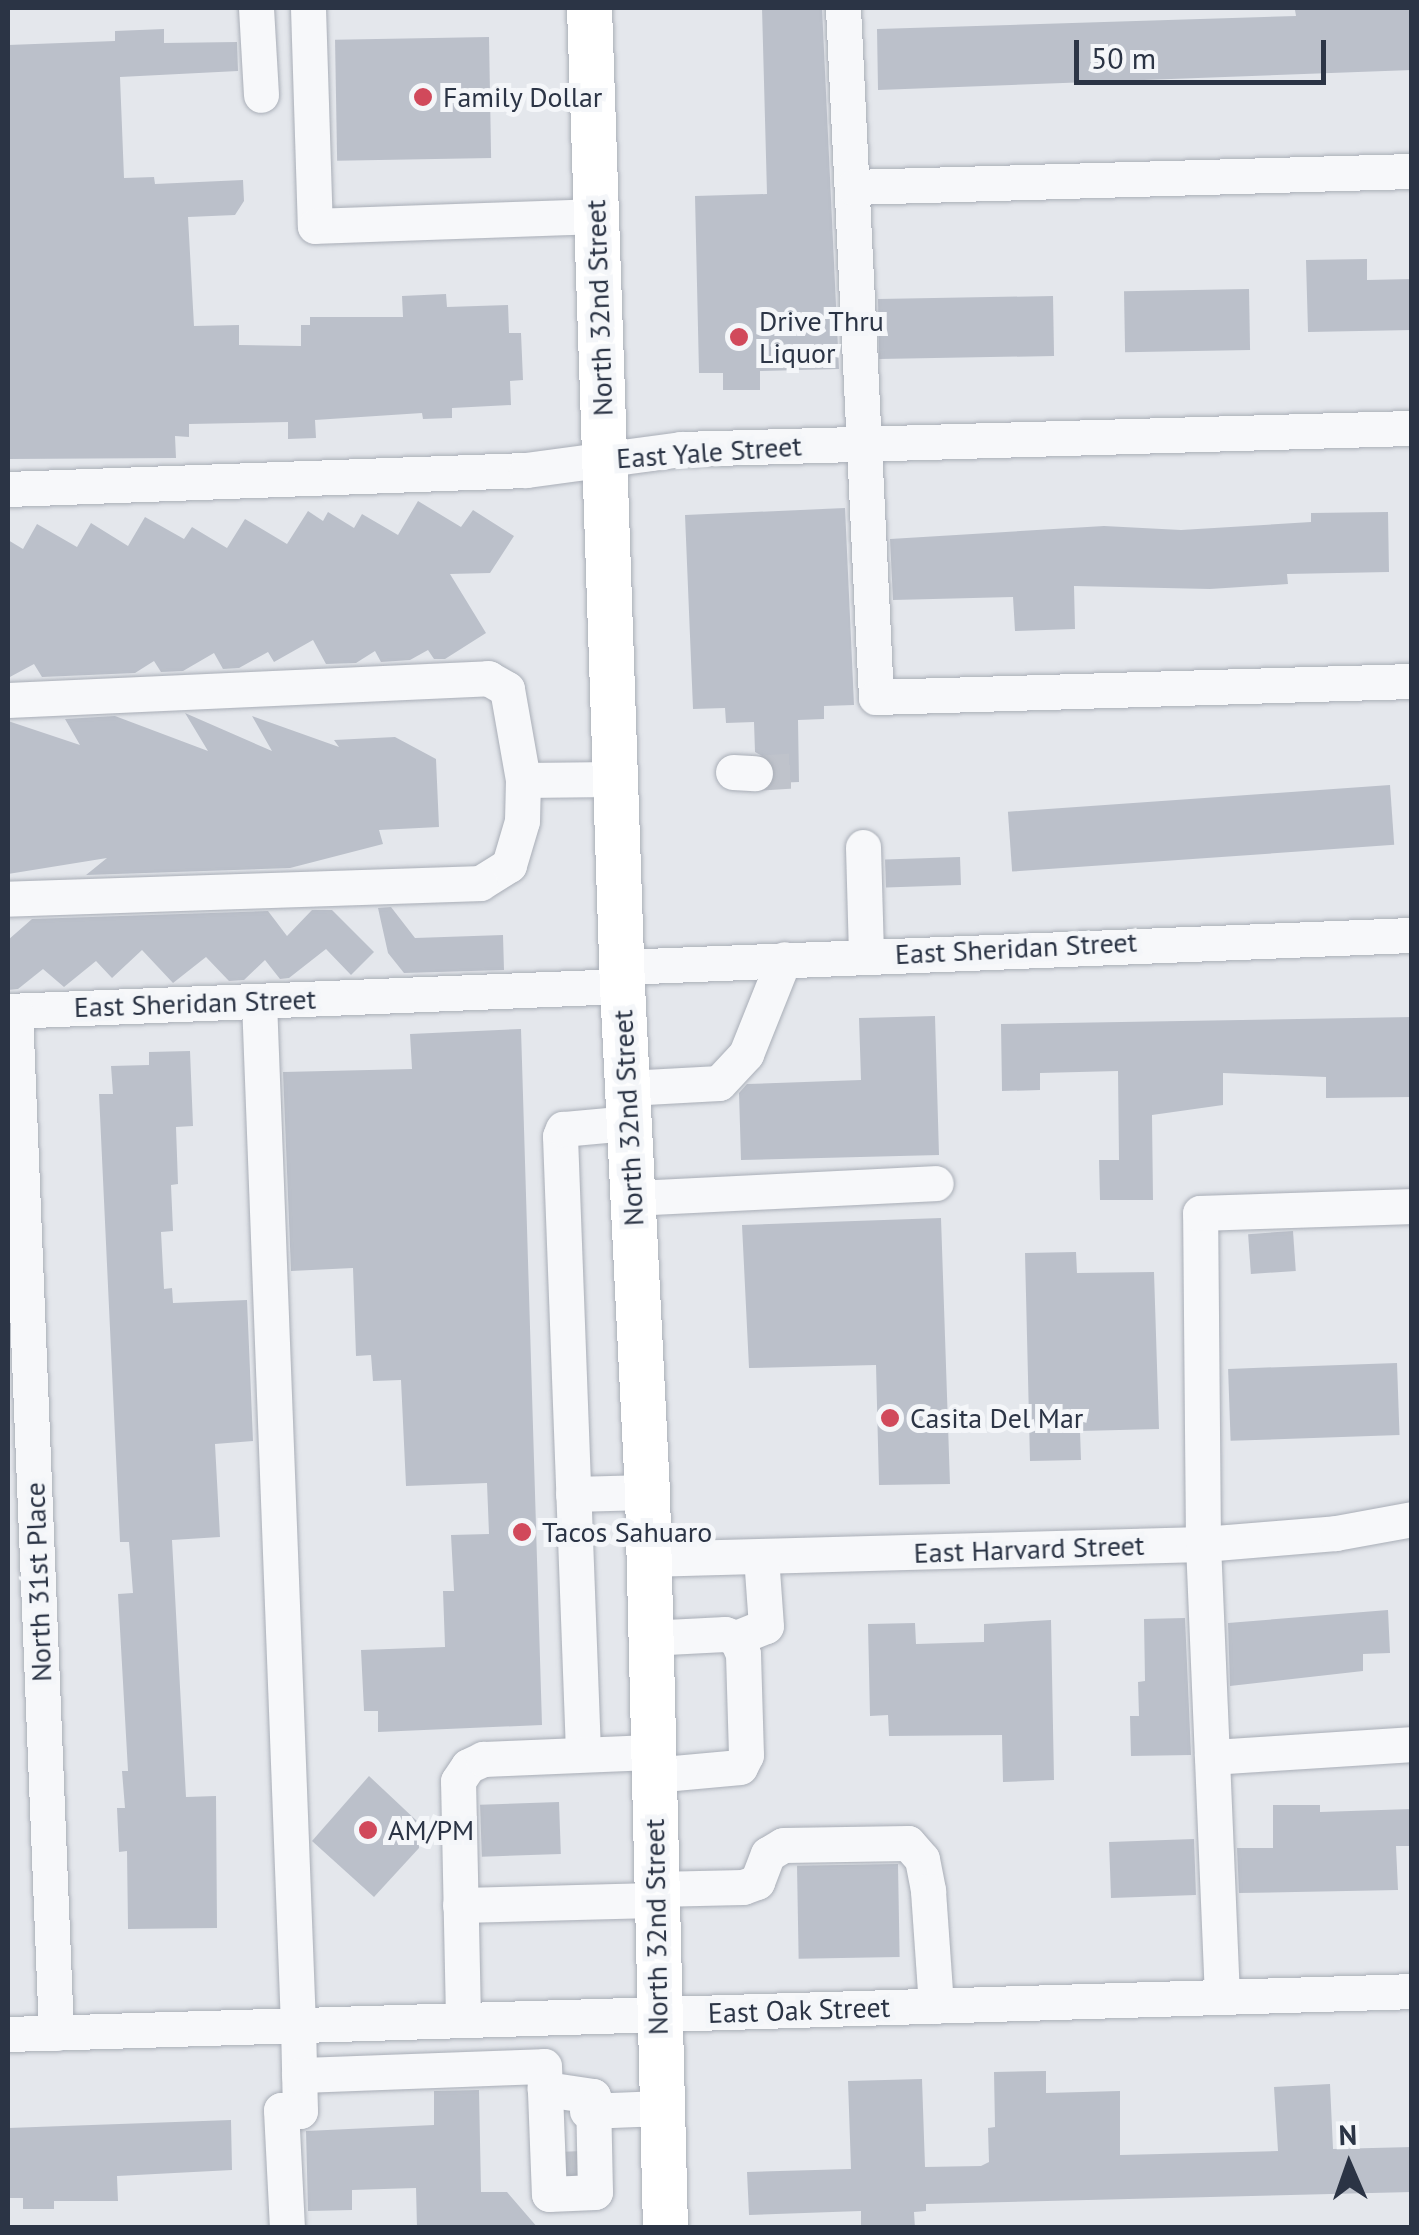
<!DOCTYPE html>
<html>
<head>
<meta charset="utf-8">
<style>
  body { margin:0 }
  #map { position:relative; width:1419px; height:2235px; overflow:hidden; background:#e4e7ec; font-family:"PT Sans",sans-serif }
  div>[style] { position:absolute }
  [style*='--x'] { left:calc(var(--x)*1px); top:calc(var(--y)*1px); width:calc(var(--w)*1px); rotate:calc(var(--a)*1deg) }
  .building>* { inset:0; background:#bbc0ca; transform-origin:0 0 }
  .minor-tunnel>* { height:35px; margin-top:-17.5px; transform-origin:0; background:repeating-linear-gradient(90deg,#bfc3cb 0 35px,transparent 0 53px) }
  .roads { filter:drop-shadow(0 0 2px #a9aeb7) drop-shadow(0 0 2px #a9aeb7) }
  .minor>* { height:35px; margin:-17.5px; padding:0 17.5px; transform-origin:17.5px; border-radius:17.5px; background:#f7f8fa }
  .major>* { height:45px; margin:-22.5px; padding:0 22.5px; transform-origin:22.5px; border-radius:22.5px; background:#fff }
  .dots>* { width:28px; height:28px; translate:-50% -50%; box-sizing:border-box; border:5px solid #f4f6f9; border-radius:50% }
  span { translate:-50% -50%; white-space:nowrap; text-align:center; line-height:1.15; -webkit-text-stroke:10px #f4f6f9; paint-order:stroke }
  .poi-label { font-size:28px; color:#2b3445 }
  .left { translate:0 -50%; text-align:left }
  .street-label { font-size:28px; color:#2b3445 }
  .frame { position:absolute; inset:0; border:10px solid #2b3445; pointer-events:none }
  .north { position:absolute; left:1299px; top:2115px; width:100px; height:100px; -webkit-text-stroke:8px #f4f6f9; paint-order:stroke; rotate:358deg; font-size:28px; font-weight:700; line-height:40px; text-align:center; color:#2b3445 }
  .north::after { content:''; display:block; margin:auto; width:35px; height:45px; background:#2b3445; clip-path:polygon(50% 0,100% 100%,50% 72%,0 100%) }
  .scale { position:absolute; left:1074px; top:40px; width:252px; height:45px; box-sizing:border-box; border:5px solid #2b3445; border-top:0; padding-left:12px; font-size:30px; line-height:35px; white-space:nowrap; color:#2b3445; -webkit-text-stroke:8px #f4f6f9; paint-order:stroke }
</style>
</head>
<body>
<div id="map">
  <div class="building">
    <div style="clip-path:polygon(762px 8px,822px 8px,839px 369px,760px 371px,760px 390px,723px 390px,723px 373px,699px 373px,695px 196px,767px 194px)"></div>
    <div style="clip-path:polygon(1295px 10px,1412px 10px,1412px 70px,878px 90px,877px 29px,1296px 16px)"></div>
    <div style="clip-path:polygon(164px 29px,164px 43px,237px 42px,238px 71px,120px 77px,124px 178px,154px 177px,155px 184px,243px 180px,244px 201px,235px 215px,188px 217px,194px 326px,239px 325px,239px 345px,301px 346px,301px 325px,310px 325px,310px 317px,403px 317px,402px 296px,446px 294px,447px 307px,508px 305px,509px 333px,521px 333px,523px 380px,510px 381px,511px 405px,452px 408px,452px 418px,423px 419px,422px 413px,315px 420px,316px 438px,288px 439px,288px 422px,189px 424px,189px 437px,175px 436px,176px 458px,8px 459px,8px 45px,115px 41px,115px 31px)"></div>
    <div style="left:489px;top:37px;width:121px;height:154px;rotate:89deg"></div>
    <div style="clip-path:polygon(1367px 259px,1367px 280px,1412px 279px,1412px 330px,1308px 332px,1306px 260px)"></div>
    <div style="left:1249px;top:289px;width:61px;height:125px;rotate:89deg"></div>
    <div style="left:1053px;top:296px;width:60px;height:175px;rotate:89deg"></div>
    <div style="clip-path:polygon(418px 501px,461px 527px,473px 510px,514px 536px,490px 573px,450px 574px,486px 633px,445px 659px,434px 659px,428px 650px,410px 660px,381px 662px,375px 651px,356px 663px,326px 664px,313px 640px,274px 662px,268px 652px,239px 668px,223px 669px,214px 653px,183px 671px,161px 672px,154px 661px,135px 673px,42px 677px,34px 664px,8px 678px,8px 540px,23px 549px,37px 524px,77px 547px,91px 523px,128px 546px,145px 517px,184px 539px,192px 527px,227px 548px,245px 519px,287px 544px,308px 511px,323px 521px,328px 512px,354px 528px,362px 514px,398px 535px)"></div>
    <div style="clip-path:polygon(845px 508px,854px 705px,824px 706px,824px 719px,798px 720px,799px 782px,774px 783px,773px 762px,755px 752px,754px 722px,726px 723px,725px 708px,693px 709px,685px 515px)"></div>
    <div style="clip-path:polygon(1388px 512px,1389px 572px,1287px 574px,1288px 584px,1210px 589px,1074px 586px,1075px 629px,1015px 631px,1013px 597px,893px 600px,890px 539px,1104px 526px,1181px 530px,1311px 522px,1311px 513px)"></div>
    <div style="clip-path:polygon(185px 713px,272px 751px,252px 716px,339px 747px,334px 740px,395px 737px,436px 759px,439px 827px,379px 830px,383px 844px,290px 868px,86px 875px,107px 858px,8px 874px,8px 721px,80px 745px,65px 719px,115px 716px,208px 751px)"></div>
    <div style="left:1390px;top:785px;width:60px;height:383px;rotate:86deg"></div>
    <div style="left:960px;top:857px;width:28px;height:75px;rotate:88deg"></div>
    <div style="clip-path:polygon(391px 907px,415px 938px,503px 935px,504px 970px,404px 973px,388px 953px,378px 908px)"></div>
    <div style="clip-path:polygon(312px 910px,332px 910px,374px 952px,351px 975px,326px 949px,289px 978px,280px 979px,265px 960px,244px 980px,229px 981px,206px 957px,173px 983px,142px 950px,112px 978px,96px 961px,64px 987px,43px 969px,18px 989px,8px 990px,8px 940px,32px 919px,268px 911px,287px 936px)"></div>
    <div style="clip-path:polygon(935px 1016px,939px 1155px,741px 1160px,739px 1093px,747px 1084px,861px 1080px,859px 1018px)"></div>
    <div style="clip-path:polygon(1412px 1017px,1412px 1097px,1326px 1098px,1326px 1077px,1223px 1073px,1223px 1105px,1152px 1115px,1153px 1200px,1100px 1200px,1099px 1160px,1119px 1160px,1118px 1071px,1040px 1073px,1040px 1090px,1002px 1091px,1001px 1024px)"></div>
    <div style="clip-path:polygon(521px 1029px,542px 1725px,378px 1732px,378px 1711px,364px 1711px,361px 1650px,445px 1647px,443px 1591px,454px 1591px,451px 1535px,489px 1534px,487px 1483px,406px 1486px,401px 1380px,373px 1381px,371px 1355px,356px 1356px,353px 1268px,291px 1271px,283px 1072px,412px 1069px,410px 1034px)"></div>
    <div style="clip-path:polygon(190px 1051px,193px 1126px,176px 1127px,178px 1184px,171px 1185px,173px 1231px,161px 1232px,164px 1289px,172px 1288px,173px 1303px,247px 1300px,253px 1441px,215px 1444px,220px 1537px,172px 1540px,186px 1797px,216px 1796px,217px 1928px,128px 1929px,127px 1851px,119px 1852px,117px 1808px,125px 1808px,122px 1771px,128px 1771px,118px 1594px,133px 1593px,129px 1542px,120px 1542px,99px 1094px,113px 1094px,111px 1066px,149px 1065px,149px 1052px)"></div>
    <div style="clip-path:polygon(941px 1218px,950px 1484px,879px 1485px,876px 1365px,749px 1368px,742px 1225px)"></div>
    <div style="left:1293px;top:1231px;width:40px;height:45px;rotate:86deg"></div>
    <div style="clip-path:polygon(1076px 1252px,1077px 1273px,1154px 1272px,1159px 1429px,1080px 1431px,1081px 1460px,1030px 1461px,1025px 1253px)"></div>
    <div style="left:1397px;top:1363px;width:72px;height:169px;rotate:88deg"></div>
    <div style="clip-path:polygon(1388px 1610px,1390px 1653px,1363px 1654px,1363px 1671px,1230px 1686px,1228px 1623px)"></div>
    <div style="clip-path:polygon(1185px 1618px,1191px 1755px,1131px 1756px,1130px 1716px,1139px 1716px,1138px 1682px,1145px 1681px,1144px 1619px)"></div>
    <div style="clip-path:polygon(1051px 1620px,1054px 1780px,1003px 1782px,1002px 1735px,889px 1736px,888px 1715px,870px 1716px,868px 1624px,915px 1623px,916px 1644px,984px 1642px,984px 1624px)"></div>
    <div style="clip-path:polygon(369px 1776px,418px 1822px,419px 1848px,374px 1897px,312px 1841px)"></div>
    <div style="left:559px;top:1802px;width:52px;height:79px;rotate:88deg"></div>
    <div style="clip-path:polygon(1273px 1805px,1320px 1805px,1320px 1812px,1412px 1809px,1412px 1846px,1396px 1846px,1398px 1890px,1239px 1893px,1237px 1848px,1273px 1848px)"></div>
    <div style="left:1194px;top:1839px;width:56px;height:85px;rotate:88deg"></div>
    <div style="left:898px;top:1864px;width:93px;height:101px;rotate:89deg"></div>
    <div style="clip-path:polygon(1046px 2071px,1046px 2093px,1120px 2091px,1120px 2155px,1278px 2151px,1274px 2087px,1330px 2084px,1333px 2149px,1412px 2147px,1412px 2192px,926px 2204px,926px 2211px,914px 2212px,915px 2228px,861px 2228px,861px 2211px,749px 2215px,747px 2172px,851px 2169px,848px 2081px,922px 2079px,925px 2167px,981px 2166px,989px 2162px,988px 2128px,995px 2127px,994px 2072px)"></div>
    <div style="clip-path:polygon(479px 2090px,481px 2192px,507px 2192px,538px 2228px,417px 2228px,416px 2188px,352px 2190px,352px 2210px,308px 2211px,306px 2131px,434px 2125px,434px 2091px)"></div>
    <div style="clip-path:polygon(231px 2120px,232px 2170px,117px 2176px,118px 2201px,54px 2201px,54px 2209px,23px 2209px,23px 2198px,8px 2198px,8px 2128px)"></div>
  </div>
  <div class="minor-tunnel">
    <div style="--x:755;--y:773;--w:46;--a:-3.7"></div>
    <div style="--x:557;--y:2169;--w:33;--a:-2"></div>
  </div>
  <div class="roads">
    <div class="minor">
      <div style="--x:256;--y:8;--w:87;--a:86.7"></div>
      <div style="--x:308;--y:8;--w:218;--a:88.2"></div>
      <div style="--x:315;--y:226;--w:281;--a:-2"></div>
      <div style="--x:843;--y:8;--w:690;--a:87.26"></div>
      <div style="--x:876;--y:697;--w:536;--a:-1.71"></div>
      <div style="--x:853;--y:187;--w:559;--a:-1.64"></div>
      <div style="--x:8;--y:489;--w:518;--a:-2.1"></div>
      <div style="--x:526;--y:470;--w:156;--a:-7.7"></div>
      <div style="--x:681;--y:449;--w:731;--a:-1.65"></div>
      <div style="--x:8;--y:700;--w:481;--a:-2.6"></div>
      <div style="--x:488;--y:678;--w:22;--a:30"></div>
      <div style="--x:507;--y:689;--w:92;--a:80"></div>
      <div style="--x:523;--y:780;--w:41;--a:91.4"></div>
      <div style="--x:522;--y:821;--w:46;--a:106.5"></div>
      <div style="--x:509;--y:865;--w:34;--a:148"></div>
      <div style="--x:480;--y:883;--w:472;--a:178.1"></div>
      <div style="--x:733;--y:772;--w:22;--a:3"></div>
      <div style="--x:523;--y:780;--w:92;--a:-0.6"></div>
      <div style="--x:863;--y:847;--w:108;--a:88.4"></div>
      <div style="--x:621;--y:967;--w:792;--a:-2.32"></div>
      <div style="--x:259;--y:1001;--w:1024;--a:87.82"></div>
      <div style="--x:298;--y:2024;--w:87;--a:88.7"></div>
      <div style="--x:300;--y:2111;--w:19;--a:-177"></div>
      <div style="--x:281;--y:2110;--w:118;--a:87.1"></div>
      <div style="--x:8;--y:1011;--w:615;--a:-2.33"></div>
      <div style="--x:15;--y:1011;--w:1023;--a:87.7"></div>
      <div style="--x:627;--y:1088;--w:92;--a:-3.1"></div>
      <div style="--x:719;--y:1083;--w:40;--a:-47"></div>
      <div style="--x:746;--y:1054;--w:102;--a:-68.2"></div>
      <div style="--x:633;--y:1198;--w:303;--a:-2.8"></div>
      <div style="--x:573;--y:1494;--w:74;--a:-1.5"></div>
      <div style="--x:646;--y:1559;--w:557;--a:-1.54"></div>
      <div style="--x:1203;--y:1544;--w:133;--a:-4.7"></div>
      <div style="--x:1336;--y:1533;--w:77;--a:-10.4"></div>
      <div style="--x:647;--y:1638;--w:78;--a:-2.9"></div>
      <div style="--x:725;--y:1634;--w:12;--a:20"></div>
      <div style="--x:736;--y:1638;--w:17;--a:66"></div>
      <div style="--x:743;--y:1654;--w:101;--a:88.3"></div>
      <div style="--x:746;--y:1755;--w:13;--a:117"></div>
      <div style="--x:740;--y:1767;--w:88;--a:174.8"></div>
      <div style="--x:736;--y:1638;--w:32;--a:-22"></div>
      <div style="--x:766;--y:1626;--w:70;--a:-94.1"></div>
      <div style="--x:583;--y:1752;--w:616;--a:-92.14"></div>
      <div style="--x:560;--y:1136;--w:8;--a:-67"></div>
      <div style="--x:563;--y:1129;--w:66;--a:-5.2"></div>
      <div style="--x:1212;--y:1757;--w:200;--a:-3.7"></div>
      <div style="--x:655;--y:1889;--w:88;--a:-1.3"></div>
      <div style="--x:743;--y:1887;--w:15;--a:-20"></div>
      <div style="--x:757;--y:1882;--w:30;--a:-69"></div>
      <div style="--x:768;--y:1854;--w:17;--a:-31"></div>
      <div style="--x:783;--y:1845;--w:125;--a:-0.9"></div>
      <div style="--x:908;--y:1843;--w:21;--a:49"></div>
      <div style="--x:922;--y:1859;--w:33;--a:79"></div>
      <div style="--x:928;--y:1891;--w:115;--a:86"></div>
      <div style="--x:460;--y:1905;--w:195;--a:-1.5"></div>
      <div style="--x:1222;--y:1997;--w:453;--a:-92.4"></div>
      <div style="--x:1203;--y:1544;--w:331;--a:-90.5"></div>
      <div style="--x:1200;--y:1213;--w:212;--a:-1.9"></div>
      <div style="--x:463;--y:2018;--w:237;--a:-91.2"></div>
      <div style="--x:458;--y:1781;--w:18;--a:-56"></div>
      <div style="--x:468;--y:1766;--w:17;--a:-25"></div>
      <div style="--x:483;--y:1759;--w:168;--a:-2.4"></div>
      <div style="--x:8;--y:2034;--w:1405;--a:-1.75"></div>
      <div style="--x:299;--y:2075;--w:245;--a:-2.1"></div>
      <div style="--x:544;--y:2066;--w:128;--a:87.8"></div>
      <div style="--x:549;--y:2194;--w:46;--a:-2.5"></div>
      <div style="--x:595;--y:2192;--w:96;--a:-91.2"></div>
      <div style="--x:593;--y:2096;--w:49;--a:-171.7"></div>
      <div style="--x:587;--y:2111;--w:74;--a:-2.3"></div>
    </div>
    <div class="major">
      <div style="--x:589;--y:8;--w:979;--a:88.07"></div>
      <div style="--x:622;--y:986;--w:507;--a:87.17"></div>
      <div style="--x:647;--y:1492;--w:736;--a:88.6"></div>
    </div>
  </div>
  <div class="dots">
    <div style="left:423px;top:97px;background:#d1495b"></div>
    <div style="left:739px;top:337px;background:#d1495b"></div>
    <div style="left:890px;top:1418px;background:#d1495b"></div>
    <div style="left:522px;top:1532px;background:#d1495b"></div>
    <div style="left:368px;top:1830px;background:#d1495b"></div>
  </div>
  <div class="poi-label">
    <span class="left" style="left:443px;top:97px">Family Dollar</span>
    <span class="left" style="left:759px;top:337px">Drive Thru<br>Liquor</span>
    <span class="left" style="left:910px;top:1418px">Casita Del Mar</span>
    <span class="left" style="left:542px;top:1532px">Tacos Sahuaro</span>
    <span class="left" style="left:388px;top:1830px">AM/PM</span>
  </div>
  <div class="street-label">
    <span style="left:599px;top:308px;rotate:-92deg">North 32nd Street</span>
    <span style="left:709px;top:452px;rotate:-4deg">East Yale Street</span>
    <span style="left:1016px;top:948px;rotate:-3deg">East Sheridan Street</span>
    <span style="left:195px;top:1003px;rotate:-2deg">East Sheridan Street</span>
    <span style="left:628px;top:1118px;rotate:-93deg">North 32nd Street</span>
    <span style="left:1029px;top:1549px;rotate:-2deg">East Harvard Street</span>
    <span style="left:38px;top:1582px;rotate:-92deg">North 31st Place</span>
    <span style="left:656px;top:1927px;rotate:-91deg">North 32nd Street</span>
    <span style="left:799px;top:2010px;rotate:-2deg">East Oak Street</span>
  </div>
  <div class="frame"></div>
  <div class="north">N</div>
  <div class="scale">50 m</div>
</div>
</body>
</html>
